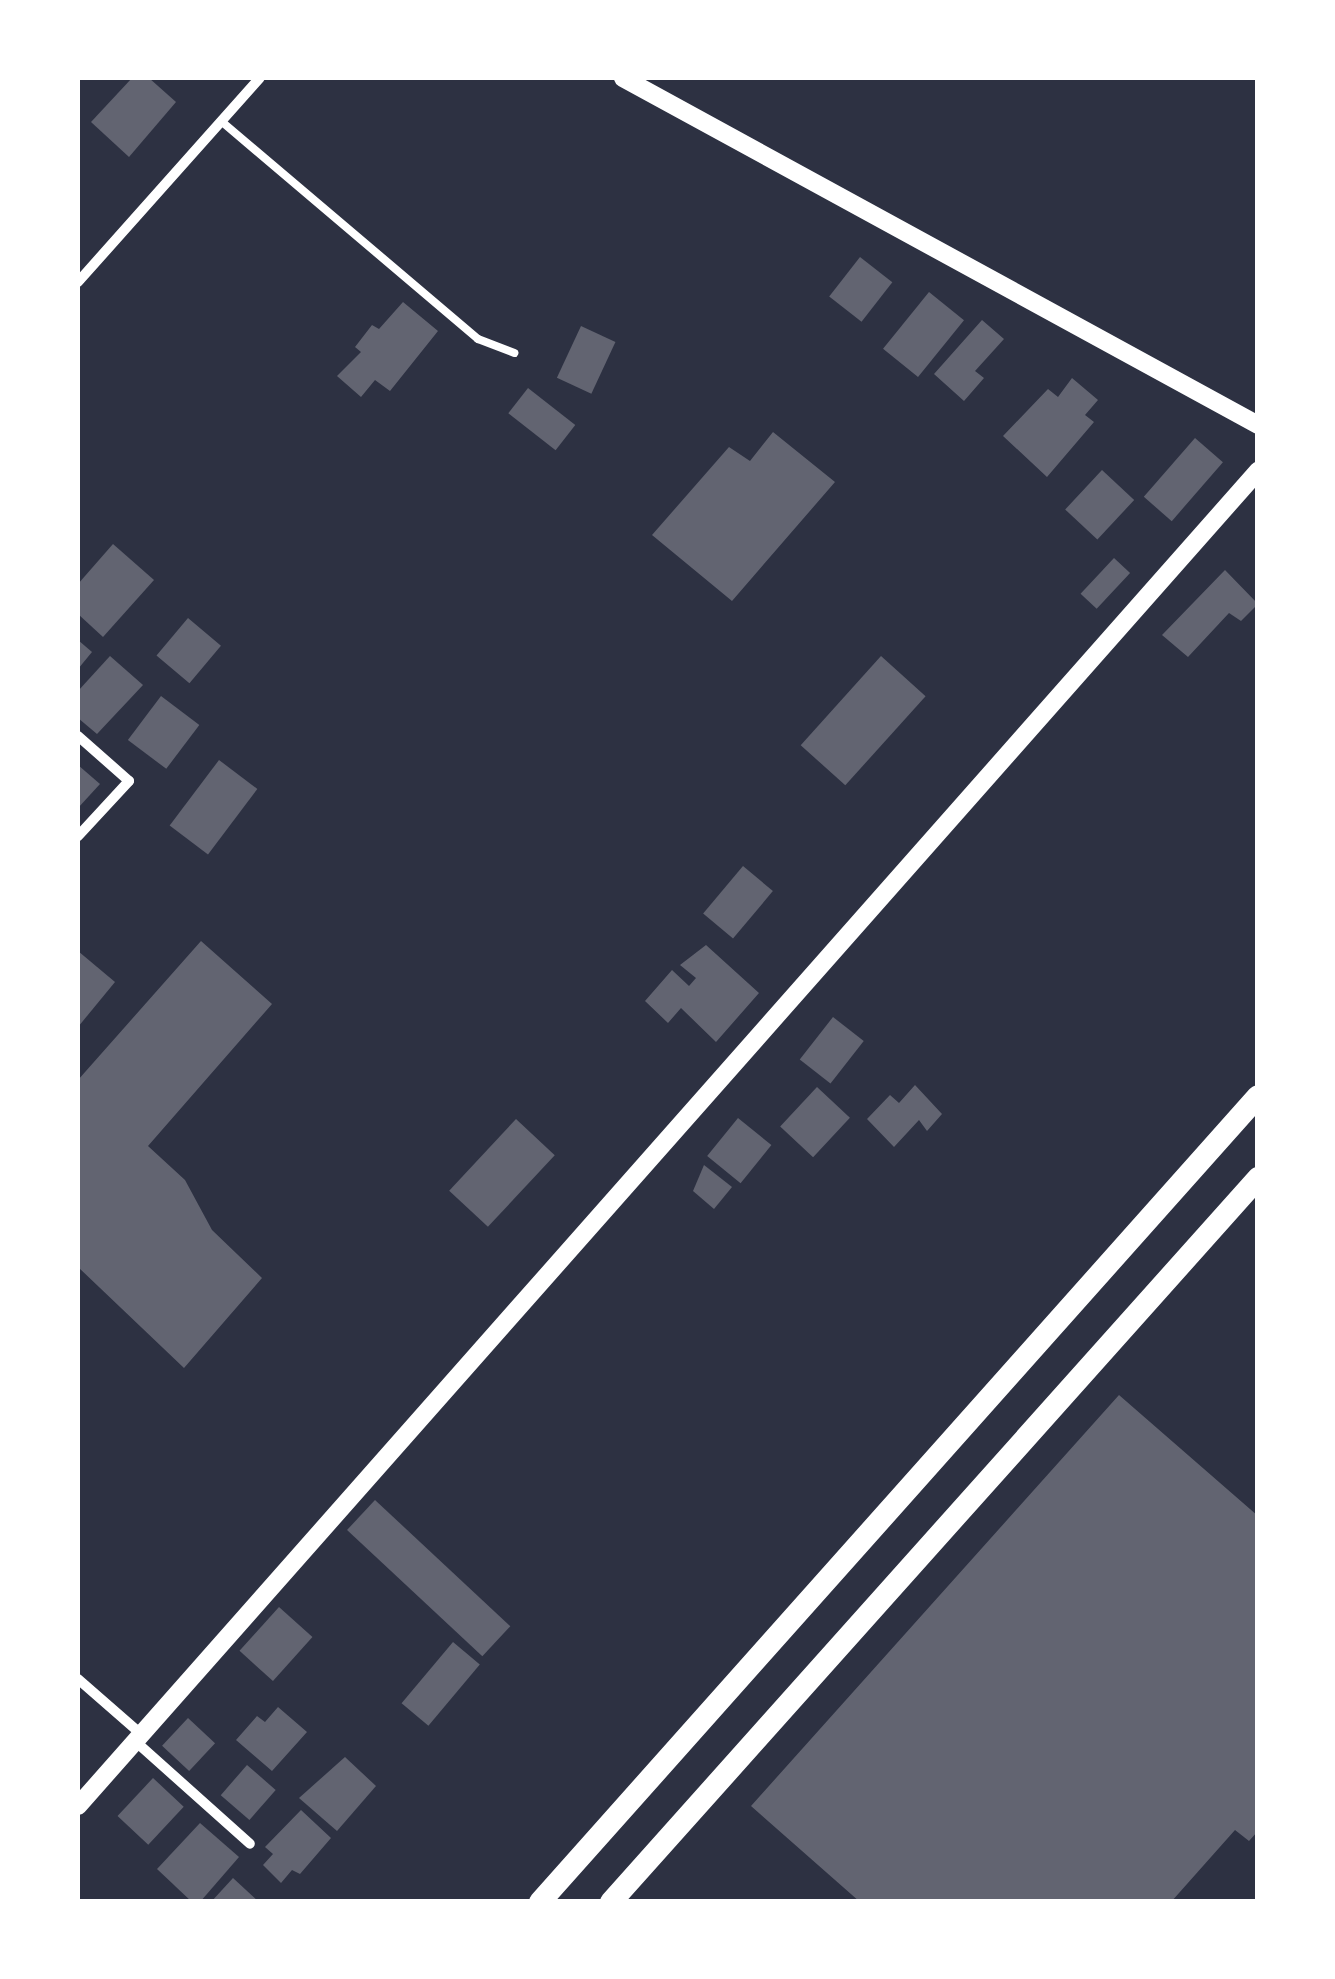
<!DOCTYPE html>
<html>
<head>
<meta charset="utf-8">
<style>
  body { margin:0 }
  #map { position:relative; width:1335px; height:1979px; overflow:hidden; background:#2d3142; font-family:Inter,sans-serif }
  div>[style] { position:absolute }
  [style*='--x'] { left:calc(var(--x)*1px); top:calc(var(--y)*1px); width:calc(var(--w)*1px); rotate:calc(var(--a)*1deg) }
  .building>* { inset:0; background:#626471; transform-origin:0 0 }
  .service>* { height:8px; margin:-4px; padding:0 4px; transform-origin:4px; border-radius:4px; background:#fff }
  .minor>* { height:10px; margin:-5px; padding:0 5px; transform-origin:5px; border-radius:5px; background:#fff }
  .tertiary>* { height:18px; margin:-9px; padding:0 9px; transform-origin:9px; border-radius:9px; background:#fff }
  .trunk>* { height:22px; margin:-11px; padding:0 11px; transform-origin:11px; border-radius:11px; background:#fff }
  span { translate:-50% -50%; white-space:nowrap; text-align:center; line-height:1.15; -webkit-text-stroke:8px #fff; paint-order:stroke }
  .frame { position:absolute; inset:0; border:80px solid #fff; pointer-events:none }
</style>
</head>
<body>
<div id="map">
  <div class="building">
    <div style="clip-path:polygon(132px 78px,149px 78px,176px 102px,129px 157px,91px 122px)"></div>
    <div style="left:860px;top:257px;width:41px;height:50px;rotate:38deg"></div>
    <div style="left:929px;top:292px;width:45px;height:73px;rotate:39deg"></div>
    <div style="clip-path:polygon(403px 302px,438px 331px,390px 391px,375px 380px,361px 397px,337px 376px,361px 352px,355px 347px,372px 325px,379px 329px)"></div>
    <div style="clip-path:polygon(982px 320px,1004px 339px,975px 371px,984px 378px,964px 401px,934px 374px)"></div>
    <div style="left:581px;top:326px;width:38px;height:57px;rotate:25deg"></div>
    <div style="clip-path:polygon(1072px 378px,1098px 400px,1085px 415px,1094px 422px,1047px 477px,1003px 436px,1048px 389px,1058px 397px)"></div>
    <div style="left:528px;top:388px;width:60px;height:32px;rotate:38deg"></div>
    <div style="clip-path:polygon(773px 432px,835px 482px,732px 601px,652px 535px,729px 447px,750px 461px)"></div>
    <div style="left:1195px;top:438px;width:37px;height:78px;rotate:41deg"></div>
    <div style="left:1102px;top:470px;width:44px;height:54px;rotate:43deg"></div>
    <div style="clip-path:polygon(113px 544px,154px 580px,103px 637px,78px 614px,78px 584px)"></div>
    <div style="left:1114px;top:558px;width:22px;height:49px;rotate:43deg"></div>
    <div style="clip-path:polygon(1225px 570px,1258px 604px,1241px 621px,1229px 613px,1188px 657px,1162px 635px)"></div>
    <div style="left:188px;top:618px;width:43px;height:49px;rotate:40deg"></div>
    <div style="clip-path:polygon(78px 640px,92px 652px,78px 669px)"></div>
    <div style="clip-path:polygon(110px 656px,143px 685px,97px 734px,78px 718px,78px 691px)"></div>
    <div style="left:881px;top:656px;width:60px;height:120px;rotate:42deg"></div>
    <div style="left:161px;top:696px;width:48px;height:55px;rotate:37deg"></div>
    <div style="left:219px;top:760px;width:48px;height:82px;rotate:37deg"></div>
    <div style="clip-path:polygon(78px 765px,100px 784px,78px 808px)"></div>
    <div style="left:743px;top:866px;width:39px;height:62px;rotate:40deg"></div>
    <div style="clip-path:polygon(201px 941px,272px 1004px,148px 1146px,185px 1180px,212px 1230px,262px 1278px,184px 1368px,78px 1267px,78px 1080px)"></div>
    <div style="clip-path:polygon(706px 945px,759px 993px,716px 1042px,681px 1008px,668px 1023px,645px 1001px,672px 970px,689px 986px,696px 978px,680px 965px)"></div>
    <div style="clip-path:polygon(78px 951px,115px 982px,78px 1027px)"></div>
    <div style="left:833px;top:1017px;width:39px;height:54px;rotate:38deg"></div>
    <div style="clip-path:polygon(915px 1085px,942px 1114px,927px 1131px,919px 1120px,894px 1147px,867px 1119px,890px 1095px,899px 1103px)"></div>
    <div style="left:817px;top:1087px;width:45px;height:54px;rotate:43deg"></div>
    <div style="left:738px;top:1118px;width:43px;height:49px;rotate:39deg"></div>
    <div style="left:516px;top:1119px;width:53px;height:98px;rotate:43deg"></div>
    <div style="clip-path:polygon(704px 1165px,732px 1187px,714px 1209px,693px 1191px)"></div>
    <div style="clip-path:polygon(1119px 1395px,1258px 1516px,1258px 1831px,1249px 1841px,1235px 1830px,1171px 1902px,860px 1902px,751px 1806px)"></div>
    <div style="left:375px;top:1500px;width:185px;height:41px;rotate:43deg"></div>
    <div style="left:279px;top:1607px;width:45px;height:59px;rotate:42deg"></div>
    <div style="left:453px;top:1642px;width:35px;height:80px;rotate:40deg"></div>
    <div style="clip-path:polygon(278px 1707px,307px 1732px,272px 1771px,236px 1740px,257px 1716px,265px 1722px)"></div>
    <div style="left:188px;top:1718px;width:37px;height:38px;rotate:43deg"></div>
    <div style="clip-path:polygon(345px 1757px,376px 1786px,337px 1831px,299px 1798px)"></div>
    <div style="left:247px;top:1765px;width:38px;height:40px;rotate:41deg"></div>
    <div style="left:153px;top:1778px;width:42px;height:52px;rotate:43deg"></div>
    <div style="clip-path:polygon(301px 1810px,331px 1838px,300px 1874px,292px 1870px,281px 1883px,263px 1865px,273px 1854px,265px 1847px)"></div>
    <div style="clip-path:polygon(200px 1823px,239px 1857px,200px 1902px,192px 1902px,157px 1869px)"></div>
    <div style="clip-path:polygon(233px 1878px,259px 1902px,211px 1902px)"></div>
  </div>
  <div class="service">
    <div style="--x:221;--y:121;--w:337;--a:40.3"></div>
    <div style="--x:478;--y:339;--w:39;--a:21"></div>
  </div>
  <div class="minor">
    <div style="--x:78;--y:282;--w:273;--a:-48.3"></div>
    <div style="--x:78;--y:736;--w:68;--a:41.4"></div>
    <div style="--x:129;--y:781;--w:75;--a:132.8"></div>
    <div style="--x:78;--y:1679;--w:84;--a:41.1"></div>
    <div style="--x:135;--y:1741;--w:154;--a:41.8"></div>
  </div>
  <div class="tertiary">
    <div style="--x:623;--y:78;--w:724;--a:28.65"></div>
    <div style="--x:78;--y:1806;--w:1782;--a:-48.53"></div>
  </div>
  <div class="trunk">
    <div style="--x:540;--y:1902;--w:1079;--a:-48.3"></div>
    <div style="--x:611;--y:1902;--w:971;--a:-48.21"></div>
  </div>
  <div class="frame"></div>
</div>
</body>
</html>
